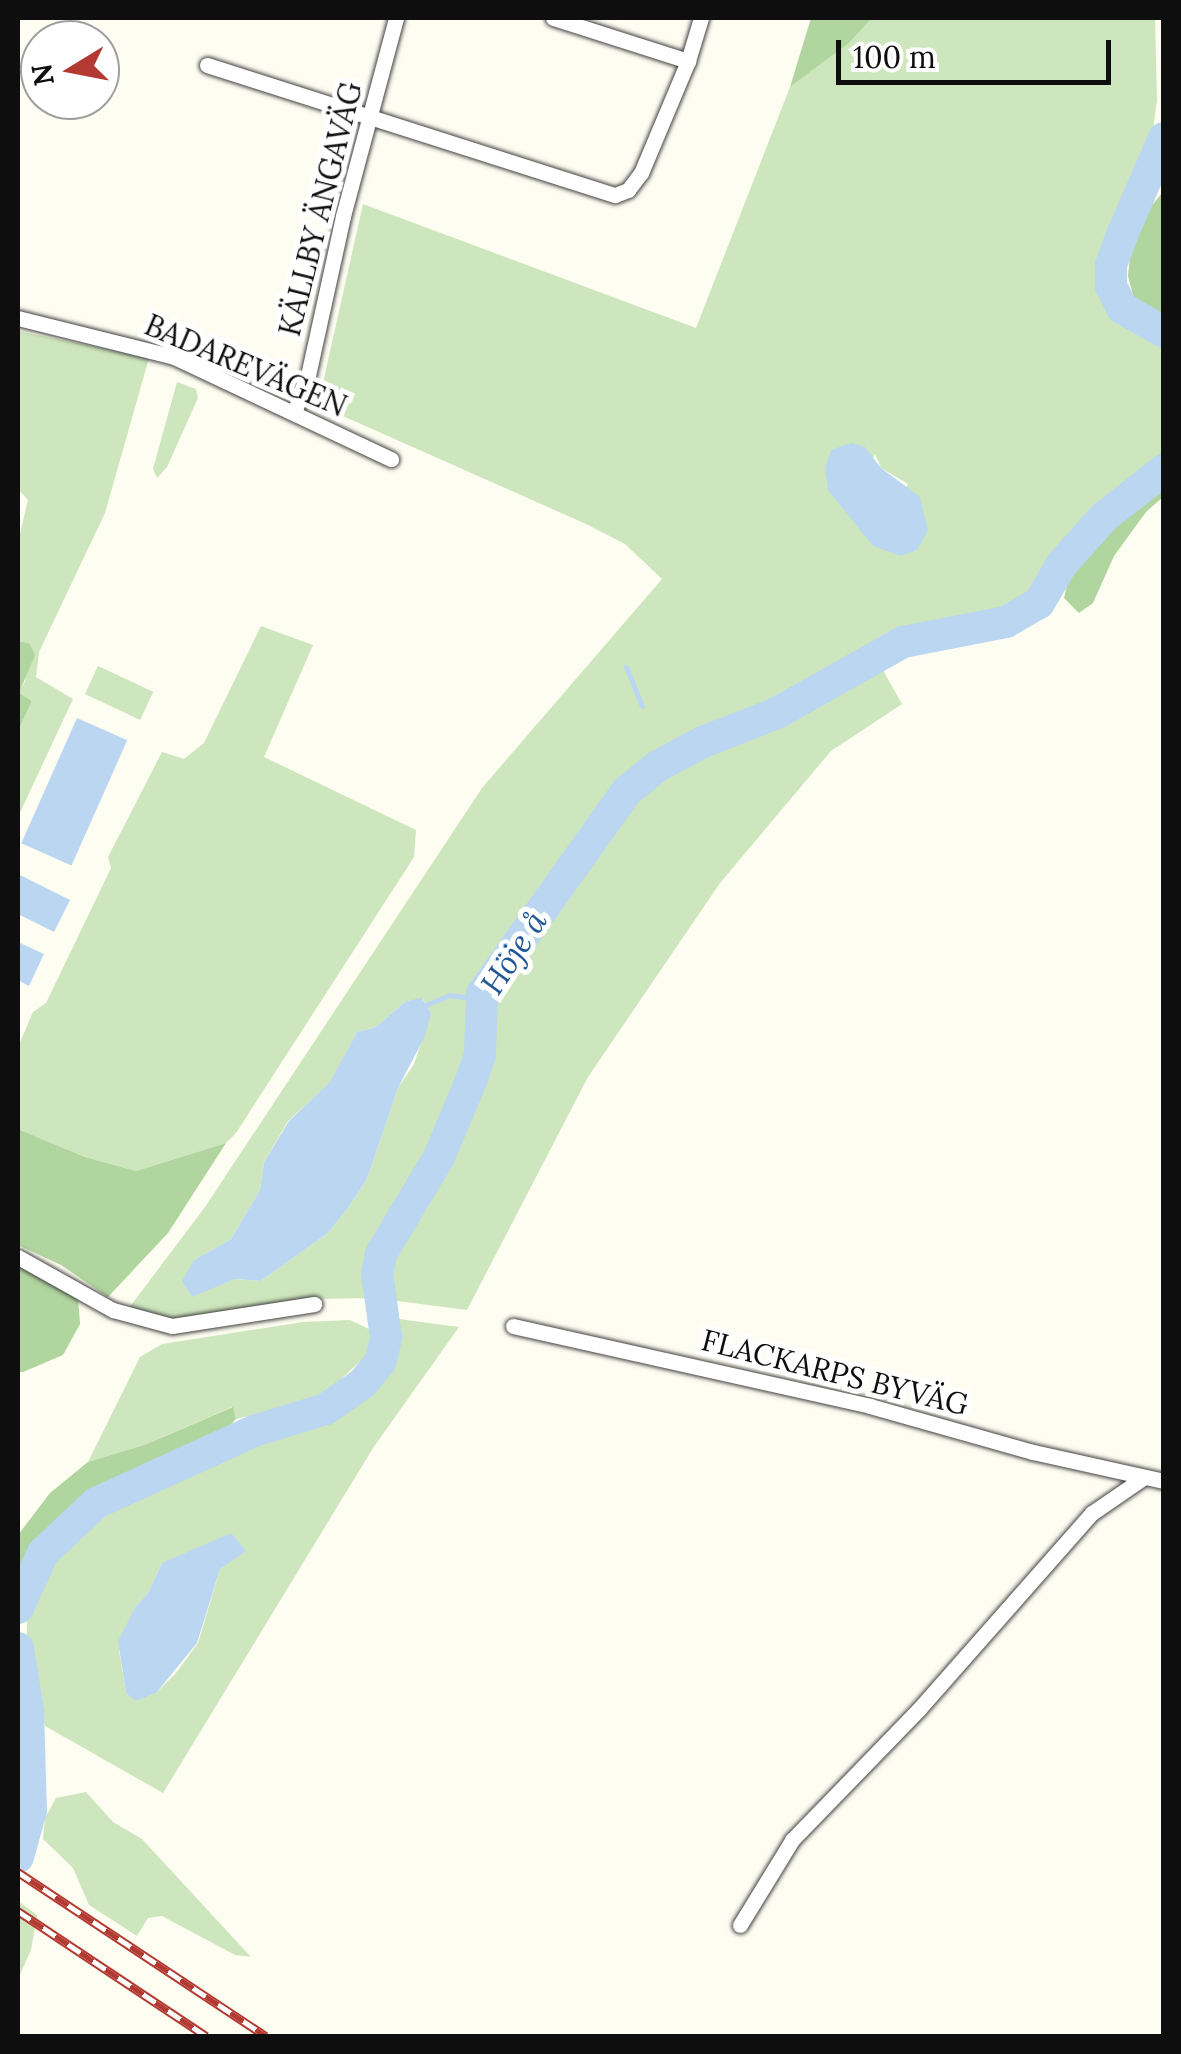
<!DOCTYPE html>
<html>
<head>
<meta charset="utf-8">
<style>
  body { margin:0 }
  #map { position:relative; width:1181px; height:2054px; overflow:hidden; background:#fefdf1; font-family:Lora,serif }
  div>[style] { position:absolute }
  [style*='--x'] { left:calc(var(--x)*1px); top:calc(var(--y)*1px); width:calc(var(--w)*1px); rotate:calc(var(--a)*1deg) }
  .green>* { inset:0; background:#cee6bd; transform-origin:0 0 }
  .forest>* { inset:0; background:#b1d59e }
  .water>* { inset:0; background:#bad6f1; transform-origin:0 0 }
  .stream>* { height:5px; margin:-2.5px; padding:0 2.5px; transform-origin:2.5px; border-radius:2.5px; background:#bad6f1 }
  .river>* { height:32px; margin:-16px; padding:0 16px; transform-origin:16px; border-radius:16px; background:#bad6f1 }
  .roads { filter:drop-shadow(0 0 2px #414141) drop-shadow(0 0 2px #414141) }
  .street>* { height:15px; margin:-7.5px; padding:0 7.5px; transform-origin:7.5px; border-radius:7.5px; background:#fff }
  .rail>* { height:9px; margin-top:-4.5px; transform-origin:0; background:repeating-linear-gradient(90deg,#fff 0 15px,#b33a32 0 30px); box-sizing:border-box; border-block:2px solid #b33a32 }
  span { translate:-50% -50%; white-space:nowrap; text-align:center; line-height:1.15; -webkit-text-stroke:10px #fff; paint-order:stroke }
  .street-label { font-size:30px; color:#0e0e0e }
  .water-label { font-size:32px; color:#225796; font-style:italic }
  .frame { position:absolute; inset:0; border:20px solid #0e0e0e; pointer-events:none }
  .north { position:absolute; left:20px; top:20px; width:100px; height:100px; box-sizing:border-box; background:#fff; border:2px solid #9f9f9f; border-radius:50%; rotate:260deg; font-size:28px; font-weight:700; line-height:40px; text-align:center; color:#0e0e0e }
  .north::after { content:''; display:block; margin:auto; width:35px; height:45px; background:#b33a32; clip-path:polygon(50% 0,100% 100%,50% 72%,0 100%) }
  .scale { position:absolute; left:836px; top:40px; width:275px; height:45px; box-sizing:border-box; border:5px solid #0e0e0e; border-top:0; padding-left:12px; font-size:30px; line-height:35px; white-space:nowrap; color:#0e0e0e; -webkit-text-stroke:8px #fff; paint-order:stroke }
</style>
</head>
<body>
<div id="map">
  <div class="green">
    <div style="clip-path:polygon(evenodd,872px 18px,1155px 18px,1157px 100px,1150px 153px,1110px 228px,1102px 265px,1104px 291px,1117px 315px,1163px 340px,1163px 461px,1097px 510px,1032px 595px,1005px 615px,966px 618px,898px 635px,880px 665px,902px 704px,831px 751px,720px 883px,588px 1077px,467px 1310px,374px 1298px,314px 1299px,178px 1323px,129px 1308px,205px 1207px,482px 788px,662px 579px,625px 544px,586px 524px,318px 405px,363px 204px,696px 328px,790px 87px,849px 43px,872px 18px,875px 454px,881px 468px,908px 484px,873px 546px,850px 513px,875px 454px,872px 18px,423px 999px,431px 1013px,414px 1064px,398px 1088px,367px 1179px,348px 1208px,328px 1233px,261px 1281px,235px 1279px,192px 1296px,194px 1260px,231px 1239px,260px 1190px,264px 1162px,288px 1121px,330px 1083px,357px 1032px,376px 1027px,406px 1001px,423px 999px)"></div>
    <div style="clip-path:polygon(18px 331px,149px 358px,105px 513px,39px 652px,36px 677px,73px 699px,18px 817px,18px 731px,32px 701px,18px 693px,25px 682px,29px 643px,18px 641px,18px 542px,28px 500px,18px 489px)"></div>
    <div style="clip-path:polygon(177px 382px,196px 389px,198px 398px,167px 467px,157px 478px,153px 469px)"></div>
    <div style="clip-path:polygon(261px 626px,313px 645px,264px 757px,416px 830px,414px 857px,236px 1133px,226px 1143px,136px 1171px,85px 1157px,18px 1129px,18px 1047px,33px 1012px,46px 1003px,111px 868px,108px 857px,162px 752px,184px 759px,204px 743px)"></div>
    <div style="left:98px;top:666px;width:61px;height:31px;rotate:25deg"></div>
    <div style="clip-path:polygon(evenodd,399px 1319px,459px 1327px,373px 1448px,163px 1793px,45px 1726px,26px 1656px,28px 1601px,59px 1548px,121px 1506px,242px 1450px,320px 1426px,355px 1406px,379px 1384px,394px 1361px,399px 1319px,245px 1550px,220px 1569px,198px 1643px,176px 1673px,157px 1692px,126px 1693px,119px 1650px,136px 1606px,148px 1593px,162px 1563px,183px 1555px,245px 1550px)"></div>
    <div style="clip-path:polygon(350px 1320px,371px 1330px,367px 1355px,328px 1391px,304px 1403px,236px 1419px,232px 1407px,147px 1444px,88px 1462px,140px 1357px,162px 1344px,303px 1322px)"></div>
    <div style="clip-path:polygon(86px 1792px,113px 1822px,142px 1839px,251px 1957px,235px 1955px,162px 1916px,148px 1918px,137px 1936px,89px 1905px,73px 1868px,43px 1839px,45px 1818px,56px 1798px)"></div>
    <div style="clip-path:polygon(18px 1901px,37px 1915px,31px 1950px,18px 1979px)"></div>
  </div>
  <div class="forest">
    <div style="clip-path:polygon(811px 18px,872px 18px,849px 43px,790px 87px)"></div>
    <div style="clip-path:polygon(1163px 192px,1163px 318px,1135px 303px,1128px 276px,1133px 228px)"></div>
    <div style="clip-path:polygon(1163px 483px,1163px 497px,1146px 512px,1114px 556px,1093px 603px,1079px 613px,1064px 598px,1070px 571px,1094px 540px)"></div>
    <div style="clip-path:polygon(18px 641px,29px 643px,35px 655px,19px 693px,32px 701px,18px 731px)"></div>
    <div style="clip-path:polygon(18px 1129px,85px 1157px,136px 1171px,226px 1143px,168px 1233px,108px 1297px,61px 1265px,18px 1245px)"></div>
    <div style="clip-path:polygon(18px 1266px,78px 1298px,80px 1324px,63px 1355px,23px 1372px,18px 1372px)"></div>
    <div style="clip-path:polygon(233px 1407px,236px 1419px,221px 1435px,90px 1498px,59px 1519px,18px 1571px,18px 1535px,50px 1493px,88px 1462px,147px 1444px)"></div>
  </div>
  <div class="water">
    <div style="clip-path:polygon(851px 443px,865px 447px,881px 468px,920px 497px,928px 530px,917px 550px,901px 556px,873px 546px,828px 490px,825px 468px,831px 450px)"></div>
    <div style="left:77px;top:718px;width:55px;height:137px;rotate:24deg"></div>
    <div style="clip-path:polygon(18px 874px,70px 900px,54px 932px,18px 914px)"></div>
    <div style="clip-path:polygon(18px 942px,44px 954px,29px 986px,18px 980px)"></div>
    <div style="clip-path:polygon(422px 998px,431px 1013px,425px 1036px,398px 1088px,367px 1179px,348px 1208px,328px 1233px,261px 1281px,235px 1279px,192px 1297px,182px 1281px,194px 1260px,231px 1239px,260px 1190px,264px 1162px,289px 1121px,330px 1082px,357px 1032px,376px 1027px,406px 1001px)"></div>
    <div style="clip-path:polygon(231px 1533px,246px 1551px,220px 1569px,197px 1643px,157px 1692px,136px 1701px,126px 1693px,118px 1641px,136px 1606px,148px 1593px,162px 1563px)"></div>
  </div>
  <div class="stream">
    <div style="--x:626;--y:667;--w:42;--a:67.7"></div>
    <div style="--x:426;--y:1005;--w:25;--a:-23"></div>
    <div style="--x:449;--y:995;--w:32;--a:7"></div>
  </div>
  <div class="river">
    <div style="--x:1164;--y:138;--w:106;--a:113.4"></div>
    <div style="--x:1122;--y:235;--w:32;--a:110"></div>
    <div style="--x:1111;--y:265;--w:21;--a:90"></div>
    <div style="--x:1111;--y:286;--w:25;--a:63"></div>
    <div style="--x:1122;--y:308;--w:48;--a:29.7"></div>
    <div style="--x:18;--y:1608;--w:60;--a:-65.6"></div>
    <div style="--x:43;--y:1553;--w:73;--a:-43.3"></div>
    <div style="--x:96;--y:1503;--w:174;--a:-24.5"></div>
    <div style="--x:254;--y:1431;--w:75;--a:-17"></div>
    <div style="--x:326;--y:1409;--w:45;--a:-35.1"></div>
    <div style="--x:363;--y:1383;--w:28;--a:-51"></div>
    <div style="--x:381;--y:1361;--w:25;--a:-78"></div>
    <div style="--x:386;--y:1337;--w:64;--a:-98.1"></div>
    <div style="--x:377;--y:1274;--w:20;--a:-79"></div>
    <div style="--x:381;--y:1254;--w:113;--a:-59.1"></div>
    <div style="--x:439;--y:1157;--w:82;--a:-67.2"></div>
    <div style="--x:471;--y:1081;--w:28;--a:-71"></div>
    <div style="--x:480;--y:1055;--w:61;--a:-88.1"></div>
    <div style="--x:482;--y:994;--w:249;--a:-54.5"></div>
    <div style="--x:627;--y:791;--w:40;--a:-39"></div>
    <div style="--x:658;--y:766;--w:51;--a:-28.1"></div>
    <div style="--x:703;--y:742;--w:79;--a:-21.4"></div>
    <div style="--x:777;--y:713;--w:145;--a:-29.4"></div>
    <div style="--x:903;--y:642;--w:105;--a:-11"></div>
    <div style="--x:1006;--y:622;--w:38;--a:-30"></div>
    <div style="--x:1039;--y:603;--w:45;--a:-59.5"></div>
    <div style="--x:1062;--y:564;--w:63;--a:-48.2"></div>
    <div style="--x:1104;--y:517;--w:76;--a:-38.1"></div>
    <div style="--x:18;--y:1648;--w:64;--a:81"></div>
    <div style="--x:28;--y:1711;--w:99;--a:88.3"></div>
    <div style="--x:31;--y:1810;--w:49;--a:105.5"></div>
  </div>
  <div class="roads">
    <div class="street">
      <div style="--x:553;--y:18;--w:142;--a:17.7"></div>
      <div style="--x:207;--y:65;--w:428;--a:17.7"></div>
      <div style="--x:615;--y:195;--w:14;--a:-21"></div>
      <div style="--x:628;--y:190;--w:21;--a:-53"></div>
      <div style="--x:641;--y:173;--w:121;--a:-67.2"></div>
      <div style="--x:688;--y:61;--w:45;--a:-73.2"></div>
      <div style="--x:18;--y:318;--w:161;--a:14"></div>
      <div style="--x:174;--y:357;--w:240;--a:25.2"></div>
      <div style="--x:294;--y:412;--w:35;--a:-68"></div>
      <div style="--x:307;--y:380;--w:168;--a:-77.6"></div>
      <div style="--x:343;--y:216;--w:205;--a:-75"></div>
      <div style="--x:18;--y:1257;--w:109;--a:29.2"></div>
      <div style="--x:113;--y:1310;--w:61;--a:15.2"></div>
      <div style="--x:172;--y:1326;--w:144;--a:-8.8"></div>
      <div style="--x:513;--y:1326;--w:366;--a:12.6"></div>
      <div style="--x:870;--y:1406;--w:169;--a:15.8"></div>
      <div style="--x:1033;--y:1452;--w:134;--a:12.5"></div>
      <div style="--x:740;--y:1925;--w:100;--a:-58.5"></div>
      <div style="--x:792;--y:1840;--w:182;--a:-45.9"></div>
      <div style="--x:919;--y:1709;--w:261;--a:-48.6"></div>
      <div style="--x:1092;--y:1513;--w:62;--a:-34.5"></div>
    </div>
  </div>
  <div class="rail">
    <div style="--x:18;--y:1872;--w:297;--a:33.5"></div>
    <div style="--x:18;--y:1911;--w:226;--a:33.6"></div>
  </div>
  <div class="street-label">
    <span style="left:320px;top:209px;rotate:-76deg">KÄLLBY ÄNGAVÄG</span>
    <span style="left:246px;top:365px;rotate:23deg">BADAREVÄGEN</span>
    <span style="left:835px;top:1372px;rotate:14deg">FLACKARPS BYVÄG</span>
  </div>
  <div class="water-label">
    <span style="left:514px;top:953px;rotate:-57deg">Höje å</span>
  </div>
  <div class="frame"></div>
  <div class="north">N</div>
  <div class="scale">100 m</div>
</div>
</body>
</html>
